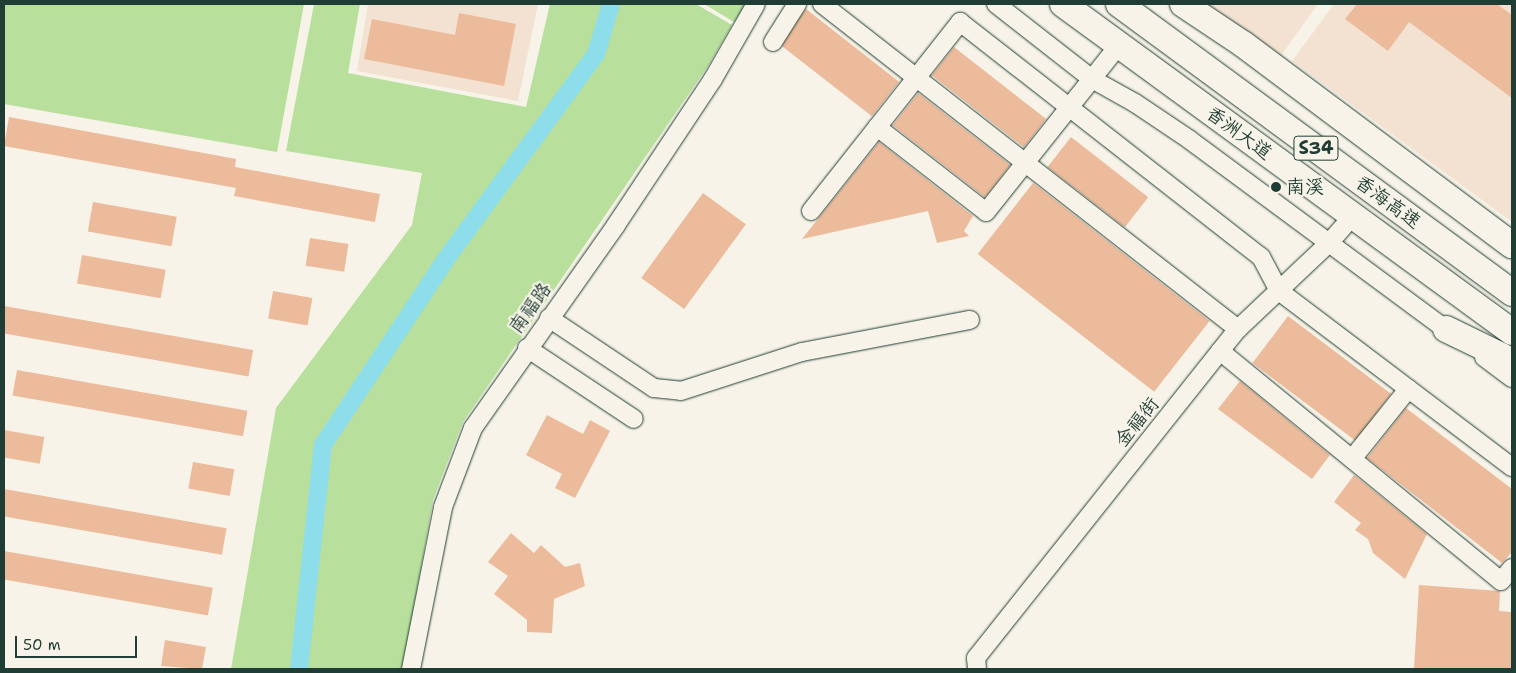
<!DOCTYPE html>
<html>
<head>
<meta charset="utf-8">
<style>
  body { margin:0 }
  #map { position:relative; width:1516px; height:673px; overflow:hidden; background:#f7f3e8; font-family:"Shantell Sans","LXGW WenKai TC",sans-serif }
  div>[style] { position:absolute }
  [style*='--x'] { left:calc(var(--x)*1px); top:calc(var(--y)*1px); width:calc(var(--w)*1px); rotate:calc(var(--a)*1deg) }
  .built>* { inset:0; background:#f3e2d1 }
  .green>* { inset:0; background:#b8e09c }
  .canal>* { height:18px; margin:-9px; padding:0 9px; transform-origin:9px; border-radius:9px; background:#8dddea }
  .building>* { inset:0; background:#ebbb9c; transform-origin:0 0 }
  .roads { filter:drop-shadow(0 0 1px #1f3d34) drop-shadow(0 0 1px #1f3d34) }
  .minor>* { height:18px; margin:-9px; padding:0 9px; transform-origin:9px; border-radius:9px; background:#f7f3e8 }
  .highway>* { height:26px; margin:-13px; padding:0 13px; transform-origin:13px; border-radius:13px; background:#f7f3e8 }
  .dots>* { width:14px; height:14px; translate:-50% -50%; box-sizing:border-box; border:2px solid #f7f3e8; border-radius:50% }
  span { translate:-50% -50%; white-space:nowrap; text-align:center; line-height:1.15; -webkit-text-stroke:4.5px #f7f3e8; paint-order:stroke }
  .shield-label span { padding:1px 4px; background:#f7f3e8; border:1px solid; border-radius:4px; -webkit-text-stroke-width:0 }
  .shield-label { font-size:18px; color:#1f3d34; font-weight:700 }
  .street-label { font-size:19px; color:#1f3d34 }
  .poi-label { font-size:19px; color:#1f3d34 }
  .left { translate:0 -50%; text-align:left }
  .frame { position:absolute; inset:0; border:5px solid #1f3d34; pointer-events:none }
  .scale { position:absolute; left:15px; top:636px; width:122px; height:22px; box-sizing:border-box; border:2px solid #1f3d34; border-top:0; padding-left:6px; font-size:15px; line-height:18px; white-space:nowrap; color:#1f3d34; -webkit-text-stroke:4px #f7f3e8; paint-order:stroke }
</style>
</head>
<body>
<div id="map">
  <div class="built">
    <div style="clip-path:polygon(368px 4px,538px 4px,518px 101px,357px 71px)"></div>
    <div style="clip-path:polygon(1206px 4px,1318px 4px,1279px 58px)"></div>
    <div style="clip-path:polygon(1334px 4px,1512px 4px,1512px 222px,1292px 61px)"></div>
  </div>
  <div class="green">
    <div style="clip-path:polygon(4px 4px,304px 4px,277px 152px,4px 104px)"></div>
    <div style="clip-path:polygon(314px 4px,360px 4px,348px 73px,526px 107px,550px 4px,696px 4px,732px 25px,708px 66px,463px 422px,433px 500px,403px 669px,231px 669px,276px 408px,412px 225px,422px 173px,286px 151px)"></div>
    <div style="clip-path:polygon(704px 4px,747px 4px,734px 22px)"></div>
  </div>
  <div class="canal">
    <div style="--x:299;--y:669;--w:225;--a:-83.9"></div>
    <div style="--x:323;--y:445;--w:223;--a:-56.5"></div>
    <div style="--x:446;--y:259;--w:254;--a:-53.8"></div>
    <div style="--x:596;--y:54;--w:52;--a:-73.3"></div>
  </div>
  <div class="building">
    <div style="clip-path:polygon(1357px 4px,1497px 4px,1512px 15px,1512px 98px,1409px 22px,1388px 51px,1345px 19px)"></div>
    <div style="left:806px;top:9px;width:118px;height:44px;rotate:38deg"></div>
    <div style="clip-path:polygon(459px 13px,516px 24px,504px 86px,364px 59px,372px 19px,455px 35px)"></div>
    <div style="left:954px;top:47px;width:117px;height:36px;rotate:38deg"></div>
    <div style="left:918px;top:93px;width:117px;height:41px;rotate:38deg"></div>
    <div style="clip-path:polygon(9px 117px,236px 159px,235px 167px,380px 194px,375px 222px,234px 196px,236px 188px,4px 146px)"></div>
    <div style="left:1071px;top:137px;width:98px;height:38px;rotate:38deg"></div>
    <div style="clip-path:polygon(879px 142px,973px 216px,964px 231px,969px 236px,937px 243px,928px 211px,802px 239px)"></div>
    <div style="left:1033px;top:183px;width:224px;height:90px;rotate:38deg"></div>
    <div style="left:703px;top:193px;width:53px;height:105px;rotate:36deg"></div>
    <div style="left:93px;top:202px;width:85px;height:30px;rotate:10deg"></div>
    <div style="left:310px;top:238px;width:39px;height:28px;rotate:9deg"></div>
    <div style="left:82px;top:255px;width:85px;height:29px;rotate:10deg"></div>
    <div style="left:273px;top:291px;width:40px;height:28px;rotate:10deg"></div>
    <div style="left:4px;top:306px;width:253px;height:27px;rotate:10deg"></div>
    <div style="left:1288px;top:316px;width:129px;height:59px;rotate:37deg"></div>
    <div style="left:17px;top:370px;width:234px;height:26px;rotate:10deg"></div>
    <div style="clip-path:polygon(1240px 381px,1330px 455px,1312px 479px,1218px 409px)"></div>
    <div style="clip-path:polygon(1406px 408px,1512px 489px,1512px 552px,1502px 563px,1367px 458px)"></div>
    <div style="clip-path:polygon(547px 415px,583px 434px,590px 420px,610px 431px,575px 498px,555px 488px,562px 474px,526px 455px)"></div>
    <div style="left:4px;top:430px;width:41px;height:27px;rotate:10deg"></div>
    <div style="left:193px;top:462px;width:42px;height:27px;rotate:10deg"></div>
    <div style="clip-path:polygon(1354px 475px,1427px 534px,1405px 579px,1373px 553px,1368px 539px,1355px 530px,1361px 523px,1334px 502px)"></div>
    <div style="left:4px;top:489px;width:226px;height:27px;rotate:10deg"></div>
    <div style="clip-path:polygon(511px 533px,534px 553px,541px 545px,565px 567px,580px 563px,585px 586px,554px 599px,552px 633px,527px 632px,527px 620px,494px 594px,508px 576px,488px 562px)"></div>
    <div style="left:4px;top:551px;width:212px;height:28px;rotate:10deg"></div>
    <div style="clip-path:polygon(1419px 585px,1500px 591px,1499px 611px,1511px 612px,1512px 669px,1414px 669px)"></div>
    <div style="clip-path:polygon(165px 640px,206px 647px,202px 669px,161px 666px)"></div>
  </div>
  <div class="roads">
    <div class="minor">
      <div style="--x:822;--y:4;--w:528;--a:38"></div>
      <div style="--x:996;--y:4;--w:122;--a:38"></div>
      <div style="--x:1092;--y:79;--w:49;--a:29.2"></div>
      <div style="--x:1135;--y:103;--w:66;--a:33.9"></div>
      <div style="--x:1190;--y:140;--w:330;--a:36.5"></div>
      <div style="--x:773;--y:42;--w:45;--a:-57.7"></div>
      <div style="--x:877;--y:127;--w:138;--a:37.9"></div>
      <div style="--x:986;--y:212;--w:213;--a:-51.5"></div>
      <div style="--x:811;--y:211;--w:241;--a:-51.7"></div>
      <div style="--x:960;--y:22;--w:382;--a:38"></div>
      <div style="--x:1261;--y:257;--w:38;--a:62"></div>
      <div style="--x:1279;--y:291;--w:292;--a:37.1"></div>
      <div style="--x:549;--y:318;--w:126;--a:33.7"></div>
      <div style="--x:654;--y:388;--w:27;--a:6"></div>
      <div style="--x:681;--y:391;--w:127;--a:-17.9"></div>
      <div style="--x:802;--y:352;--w:171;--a:-10.8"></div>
      <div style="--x:527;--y:348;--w:128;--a:33.6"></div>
      <div style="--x:1220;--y:351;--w:363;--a:39.3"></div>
      <div style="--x:1501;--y:581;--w:17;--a:-50"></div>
      <div style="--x:1484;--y:357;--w:35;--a:37"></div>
      <div style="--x:1352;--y:459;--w:90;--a:-51.3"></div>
      <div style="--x:411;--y:669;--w:165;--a:-78.8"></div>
      <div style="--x:443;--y:507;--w:85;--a:-69.2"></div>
      <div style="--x:473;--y:428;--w:248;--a:-54.8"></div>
      <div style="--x:616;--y:225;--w:175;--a:-56.4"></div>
      <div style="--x:713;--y:79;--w:86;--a:-60.2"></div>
      <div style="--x:977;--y:669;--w:11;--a:-95"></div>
      <div style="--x:976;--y:658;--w:421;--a:-51.5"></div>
      <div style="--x:1238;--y:329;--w:127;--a:-43.4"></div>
      <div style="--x:1330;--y:242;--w:35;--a:-49"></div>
    </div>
    <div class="highway">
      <div style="--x:1063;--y:4;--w:556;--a:36.15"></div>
      <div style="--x:1119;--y:4;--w:488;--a:36.3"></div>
      <div style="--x:1183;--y:4;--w:72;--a:33.7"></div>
      <div style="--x:1243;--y:44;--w:336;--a:36.8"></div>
      <div style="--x:1446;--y:329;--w:73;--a:25.9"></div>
    </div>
  </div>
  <div class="dots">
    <div style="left:1276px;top:187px;background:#1f3d34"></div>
  </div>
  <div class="shield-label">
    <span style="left:1316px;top:148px">S34</span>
  </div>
  <div class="street-label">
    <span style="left:1239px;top:133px;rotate:36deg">香洲大道</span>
    <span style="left:1388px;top:202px;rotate:36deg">香海高速</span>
    <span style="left:530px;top:308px;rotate:-54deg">南福路</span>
    <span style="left:1137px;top:422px;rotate:-51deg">金福街</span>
  </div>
  <div class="poi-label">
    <span class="left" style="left:1286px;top:187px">南溪</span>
  </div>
  <div class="frame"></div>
  <div class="scale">50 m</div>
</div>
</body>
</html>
